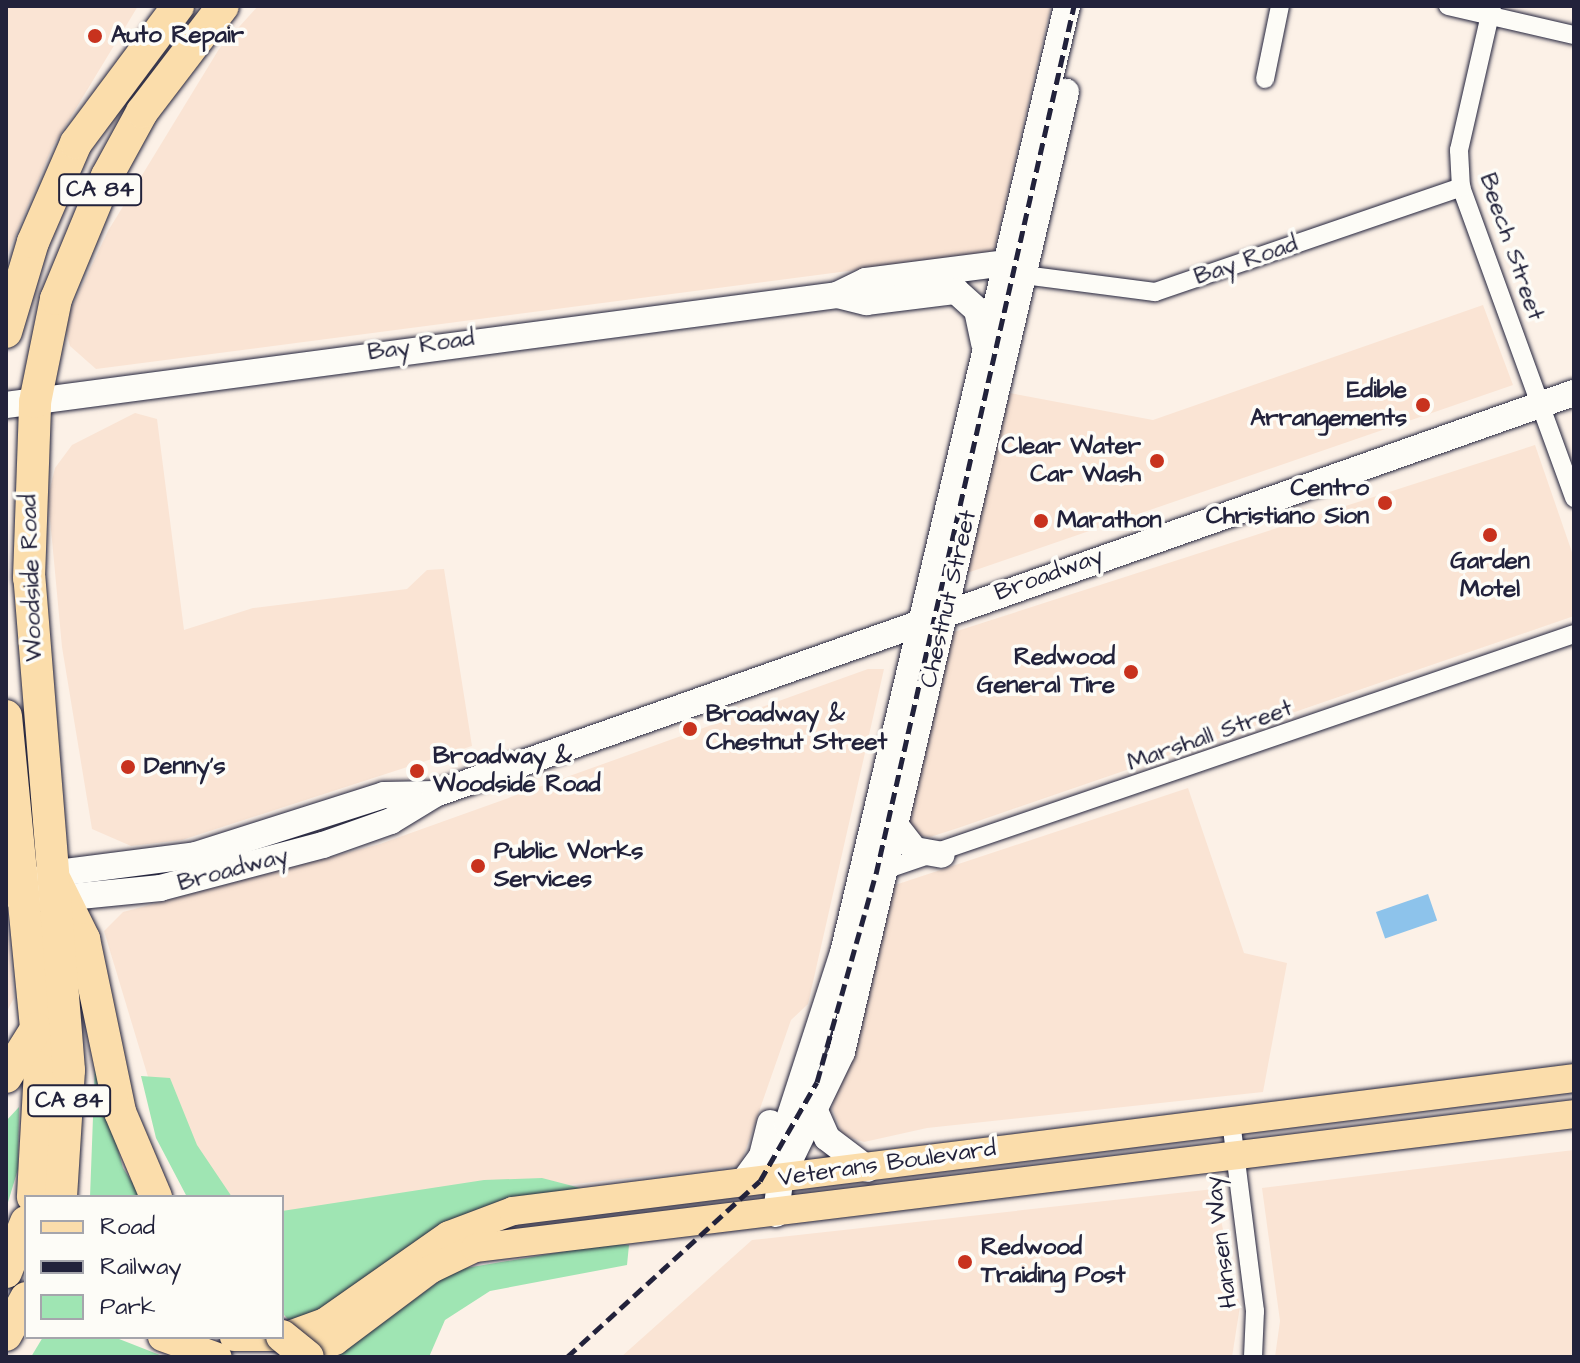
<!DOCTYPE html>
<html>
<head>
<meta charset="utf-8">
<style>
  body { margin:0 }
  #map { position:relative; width:1580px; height:1363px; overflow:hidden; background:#fcf1e7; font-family:"Architects Daughter",sans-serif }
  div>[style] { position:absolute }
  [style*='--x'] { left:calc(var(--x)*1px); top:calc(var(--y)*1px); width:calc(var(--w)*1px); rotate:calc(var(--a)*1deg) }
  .built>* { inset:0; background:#fae4d4 }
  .green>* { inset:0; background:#9fe5b3 }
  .water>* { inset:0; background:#8dc3eb; transform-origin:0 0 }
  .roads { filter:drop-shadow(0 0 2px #22223b) drop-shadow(0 0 2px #22223b) }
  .street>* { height:18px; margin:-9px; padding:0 9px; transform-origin:9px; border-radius:9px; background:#fdfcf7 }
  .secondary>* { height:26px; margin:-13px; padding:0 13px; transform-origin:13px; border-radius:13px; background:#fdfcf7 }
  .primary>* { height:28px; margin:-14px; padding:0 14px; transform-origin:14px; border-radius:14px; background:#fbddab }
  .highway>* { height:32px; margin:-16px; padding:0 16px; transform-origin:16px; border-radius:16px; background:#fbddab }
  .rail>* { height:5px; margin-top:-2.5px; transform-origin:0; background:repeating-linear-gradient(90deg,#22223b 0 12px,transparent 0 18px) }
  .bridges { filter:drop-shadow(0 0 2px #22223b) drop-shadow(0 0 2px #22223b) }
  .highway-bridge>* { height:32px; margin:-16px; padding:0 16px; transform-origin:16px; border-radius:16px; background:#fbddab }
  .dots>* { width:22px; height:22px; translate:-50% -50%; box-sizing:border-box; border:4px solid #fdfcf7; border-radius:50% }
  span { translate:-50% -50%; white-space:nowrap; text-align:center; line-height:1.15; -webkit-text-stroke:7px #fdfcf7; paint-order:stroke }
  .shield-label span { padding:2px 6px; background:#fdfcf7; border:2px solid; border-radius:6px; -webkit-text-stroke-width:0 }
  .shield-label { font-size:22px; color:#22223b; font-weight:700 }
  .poi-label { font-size:24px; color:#22223b; font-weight:700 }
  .left { translate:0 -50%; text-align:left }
  .right { translate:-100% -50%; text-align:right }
  .street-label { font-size:24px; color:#22223b }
  .frame { position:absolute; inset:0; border:8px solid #22223b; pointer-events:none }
  .legend { position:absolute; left:24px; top:1195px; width:260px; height:144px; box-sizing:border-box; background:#fdfcf7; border:2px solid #a5a5ac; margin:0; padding:10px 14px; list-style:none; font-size:24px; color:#22223b }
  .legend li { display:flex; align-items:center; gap:16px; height:40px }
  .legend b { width:40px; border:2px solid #a5a5ac }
</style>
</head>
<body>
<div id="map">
  <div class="built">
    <div style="clip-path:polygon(6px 6px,138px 6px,52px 148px,6px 258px)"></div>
    <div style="clip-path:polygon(258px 6px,1051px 6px,994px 252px,96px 369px,70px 346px,64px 324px,108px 231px,219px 49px)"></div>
    <div style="clip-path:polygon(1483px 305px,1513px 385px,967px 573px,1010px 393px,1153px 420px)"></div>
    <div style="clip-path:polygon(135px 413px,157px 419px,184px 630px,253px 608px,407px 589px,427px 570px,444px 569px,472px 746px,182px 840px,131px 846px,92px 829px,62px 647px,48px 497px,55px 468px,72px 445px)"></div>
    <div style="clip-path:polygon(1535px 445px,1574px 558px,1574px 616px,958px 828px,930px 837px,913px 835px,904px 823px,951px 633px)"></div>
    <div style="clip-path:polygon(868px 669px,884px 669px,808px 1004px,791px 1020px,740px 1166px,282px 1216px,282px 1197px,198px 1197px,174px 1163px,104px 931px,123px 912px,380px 844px)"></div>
    <div style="clip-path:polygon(1188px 788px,1244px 953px,1287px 963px,1263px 1092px,927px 1128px,864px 1142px,843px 1135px,832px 1108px,892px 886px)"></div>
    <div style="clip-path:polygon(6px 904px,14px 998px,6px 1013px)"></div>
    <div style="clip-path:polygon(1574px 1150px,1574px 1357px,1275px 1357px,1280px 1321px,1262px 1188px)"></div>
    <div style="clip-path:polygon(1214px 1189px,1240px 1306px,1232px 1357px,621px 1357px,752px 1240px)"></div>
  </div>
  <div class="green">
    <div style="clip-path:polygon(95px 1064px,123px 1168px,142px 1197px,90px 1197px)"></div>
    <div style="clip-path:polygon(141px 1076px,170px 1078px,197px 1145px,232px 1197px,187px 1197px,156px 1138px)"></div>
    <div style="clip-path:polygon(19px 1107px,18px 1169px,6px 1209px,6px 1121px)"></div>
    <div style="clip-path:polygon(542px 1178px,592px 1191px,357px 1290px,294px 1325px,282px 1313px,282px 1211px,484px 1180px)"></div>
    <div style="clip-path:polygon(608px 1244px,629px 1245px,627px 1265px,490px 1291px,445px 1320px,429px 1357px,337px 1357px,454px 1270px)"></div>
    <div style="clip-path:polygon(43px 1337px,114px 1337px,165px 1357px,31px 1357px)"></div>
  </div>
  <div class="water">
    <div style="left:1428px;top:894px;width:28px;height:55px;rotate:71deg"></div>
  </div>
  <div class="roads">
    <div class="street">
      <div style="--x:1448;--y:6;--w:129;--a:13"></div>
      <div style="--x:1492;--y:6;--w:148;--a:102.9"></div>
      <div style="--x:1459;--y:150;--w:37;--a:87"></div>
      <div style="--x:1461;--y:187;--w:331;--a:70"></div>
      <div style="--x:1265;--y:79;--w:75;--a:-78.4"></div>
      <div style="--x:1024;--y:275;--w:132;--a:7.4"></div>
      <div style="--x:1155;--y:292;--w:324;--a:-18.9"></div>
      <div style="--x:873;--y:874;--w:741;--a:-18.9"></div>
      <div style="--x:1231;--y:1121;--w:192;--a:82.8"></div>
      <div style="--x:1255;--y:1311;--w:46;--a:92.5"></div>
    </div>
    <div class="secondary">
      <div style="--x:837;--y:295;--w:32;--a:-26"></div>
      <div style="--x:866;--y:281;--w:142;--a:-7.3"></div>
      <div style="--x:6;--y:405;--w:838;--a:-7.54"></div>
      <div style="--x:837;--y:295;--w:30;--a:14"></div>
      <div style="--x:866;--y:302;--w:91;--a:-7"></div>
      <div style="--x:956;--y:291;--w:28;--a:42"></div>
      <div style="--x:977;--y:310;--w:34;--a:78"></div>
      <div style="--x:896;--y:826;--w:31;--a:52"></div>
      <div style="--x:915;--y:850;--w:27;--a:10"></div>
      <div style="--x:36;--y:882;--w:16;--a:-30"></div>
      <div style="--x:50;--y:874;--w:147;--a:-7.4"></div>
      <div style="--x:196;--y:855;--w:197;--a:-17.7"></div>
      <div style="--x:384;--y:795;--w:51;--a:-1.1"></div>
      <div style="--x:6;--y:893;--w:44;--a:7.8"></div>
      <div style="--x:50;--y:899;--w:111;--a:-5.7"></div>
      <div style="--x:160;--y:888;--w:169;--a:-14.8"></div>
      <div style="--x:323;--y:845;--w:72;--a:-19.4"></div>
      <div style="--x:391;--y:821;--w:52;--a:-31.5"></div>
      <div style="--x:435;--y:794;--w:1208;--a:-19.4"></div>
      <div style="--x:816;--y:1113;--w:27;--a:66"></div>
      <div style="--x:827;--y:1138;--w:51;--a:37.1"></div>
      <div style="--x:785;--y:1170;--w:131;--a:-64.2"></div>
      <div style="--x:842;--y:1052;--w:986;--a:-76.87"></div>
      <div style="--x:744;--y:1181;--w:31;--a:-54"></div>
      <div style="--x:762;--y:1156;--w:34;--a:-76"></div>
      <div style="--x:776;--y:1214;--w:90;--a:-83"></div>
      <div style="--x:787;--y:1125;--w:181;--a:-72"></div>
      <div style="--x:843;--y:953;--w:973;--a:-76.69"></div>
    </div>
    <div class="primary">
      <div style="--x:162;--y:1337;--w:59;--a:19.7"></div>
      <div style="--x:234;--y:1337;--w:50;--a:0"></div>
      <div style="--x:284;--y:1337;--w:44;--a:-20.1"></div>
      <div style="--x:325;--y:1322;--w:151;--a:-35.1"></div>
      <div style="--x:449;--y:1235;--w:68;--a:-20.6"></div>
      <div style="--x:513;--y:1211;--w:1069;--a:-7.14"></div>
      <div style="--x:294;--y:1357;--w:44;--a:-21.3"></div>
      <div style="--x:335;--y:1341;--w:120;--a:-36.9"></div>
      <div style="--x:431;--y:1269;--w:49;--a:-25.5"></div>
      <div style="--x:475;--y:1248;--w:1107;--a:-6.95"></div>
    </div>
    <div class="highway">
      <div style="--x:6;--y:332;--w:94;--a:-73.3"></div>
      <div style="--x:33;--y:242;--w:108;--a:-66.5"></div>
      <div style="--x:76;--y:143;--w:171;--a:-53.3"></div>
      <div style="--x:6;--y:716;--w:356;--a:84.5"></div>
      <div style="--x:40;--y:1070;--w:127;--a:93.2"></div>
      <div style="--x:56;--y:882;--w:64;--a:63.8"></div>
      <div style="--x:84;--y:939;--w:177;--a:78.2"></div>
      <div style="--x:120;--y:1112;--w:92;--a:67"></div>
      <div style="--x:6;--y:1077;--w:57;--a:-58"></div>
      <div style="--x:61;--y:1197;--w:127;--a:-86.4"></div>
      <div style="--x:69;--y:1070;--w:494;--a:-94.6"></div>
      <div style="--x:29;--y:578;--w:176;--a:-88"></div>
      <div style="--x:35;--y:402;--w:105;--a:-78.5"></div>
      <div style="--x:56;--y:299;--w:133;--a:-67.5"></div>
      <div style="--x:107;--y:176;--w:73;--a:-61.3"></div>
      <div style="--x:142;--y:112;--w:133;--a:-52.6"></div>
      <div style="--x:6;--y:1272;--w:54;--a:-68.2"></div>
      <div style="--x:6;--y:1335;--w:42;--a:-61.6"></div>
    </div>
  </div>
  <div class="rail">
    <div style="--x:567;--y:1357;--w:261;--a:-42.4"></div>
    <div style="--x:760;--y:1181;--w:114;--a:-60.1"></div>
    <div style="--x:817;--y:1082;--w:216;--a:-74.2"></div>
    <div style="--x:876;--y:874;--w:890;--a:-77.15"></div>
  </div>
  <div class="bridges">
    <div class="highway-bridge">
      <div style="--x:282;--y:1336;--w:33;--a:39"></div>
    </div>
  </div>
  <div class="dots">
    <div style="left:95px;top:36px;background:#c8321e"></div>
    <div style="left:1423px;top:405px;background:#c8321e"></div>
    <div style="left:1157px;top:461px;background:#c8321e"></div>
    <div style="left:1385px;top:503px;background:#c8321e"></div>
    <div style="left:1041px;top:521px;background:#c8321e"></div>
    <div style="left:1490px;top:535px;background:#c8321e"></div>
    <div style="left:1131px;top:672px;background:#c8321e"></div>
    <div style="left:690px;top:729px;background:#c8321e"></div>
    <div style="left:128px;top:767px;background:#c8321e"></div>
    <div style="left:417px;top:771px;background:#c8321e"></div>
    <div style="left:478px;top:866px;background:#c8321e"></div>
    <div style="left:965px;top:1262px;background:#c8321e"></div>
  </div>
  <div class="shield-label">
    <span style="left:100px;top:190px">CA 84</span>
    <span style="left:69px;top:1101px">CA 84</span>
  </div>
  <div class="poi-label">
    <span class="left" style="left:111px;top:36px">Auto Repair</span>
    <span class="right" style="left:1407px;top:405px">Edible<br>Arrangements</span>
    <span class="right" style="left:1141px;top:461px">Clear Water<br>Car Wash</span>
    <span class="right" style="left:1369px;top:503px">Centro<br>Christiano Sion</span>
    <span class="left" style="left:1057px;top:521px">Marathon</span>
    <span style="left:1490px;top:576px">Garden<br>Motel</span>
    <span class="right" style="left:1115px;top:672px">Redwood<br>General Tire</span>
    <span class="left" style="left:706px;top:729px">Broadway &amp;<br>Chestnut Street</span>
    <span class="left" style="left:433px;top:771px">Broadway &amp;<br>Woodside Road</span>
    <span class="left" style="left:144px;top:767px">Denny's</span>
    <span class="left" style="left:494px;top:866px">Public Works<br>Services</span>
    <span class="left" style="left:981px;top:1262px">Redwood<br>Traiding Post</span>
  </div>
  <div class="street-label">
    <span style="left:1511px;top:247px;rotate:71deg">Beech Street</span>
    <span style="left:1246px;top:261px;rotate:-19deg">Bay Road</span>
    <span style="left:421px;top:346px;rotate:-8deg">Bay Road</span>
    <span style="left:1049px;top:575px;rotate:-20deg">Broadway</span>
    <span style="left:32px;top:578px;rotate:-92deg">Woodside Road</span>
    <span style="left:949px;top:599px;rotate:-77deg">Chestnut Street</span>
    <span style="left:1210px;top:736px;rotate:-19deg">Marshall Street</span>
    <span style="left:233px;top:870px;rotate:-15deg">Broadway</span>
    <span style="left:887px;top:1164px;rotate:-8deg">Veterans Boulevard</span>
    <span style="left:1222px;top:1242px;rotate:-97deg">Hansen Way</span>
  </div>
  <div class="frame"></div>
  <ul class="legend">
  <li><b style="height:10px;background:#fbddab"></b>Road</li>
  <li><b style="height:10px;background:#22223b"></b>Railway</li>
  <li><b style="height:22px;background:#9fe5b3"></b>Park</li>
  </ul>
</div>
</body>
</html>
